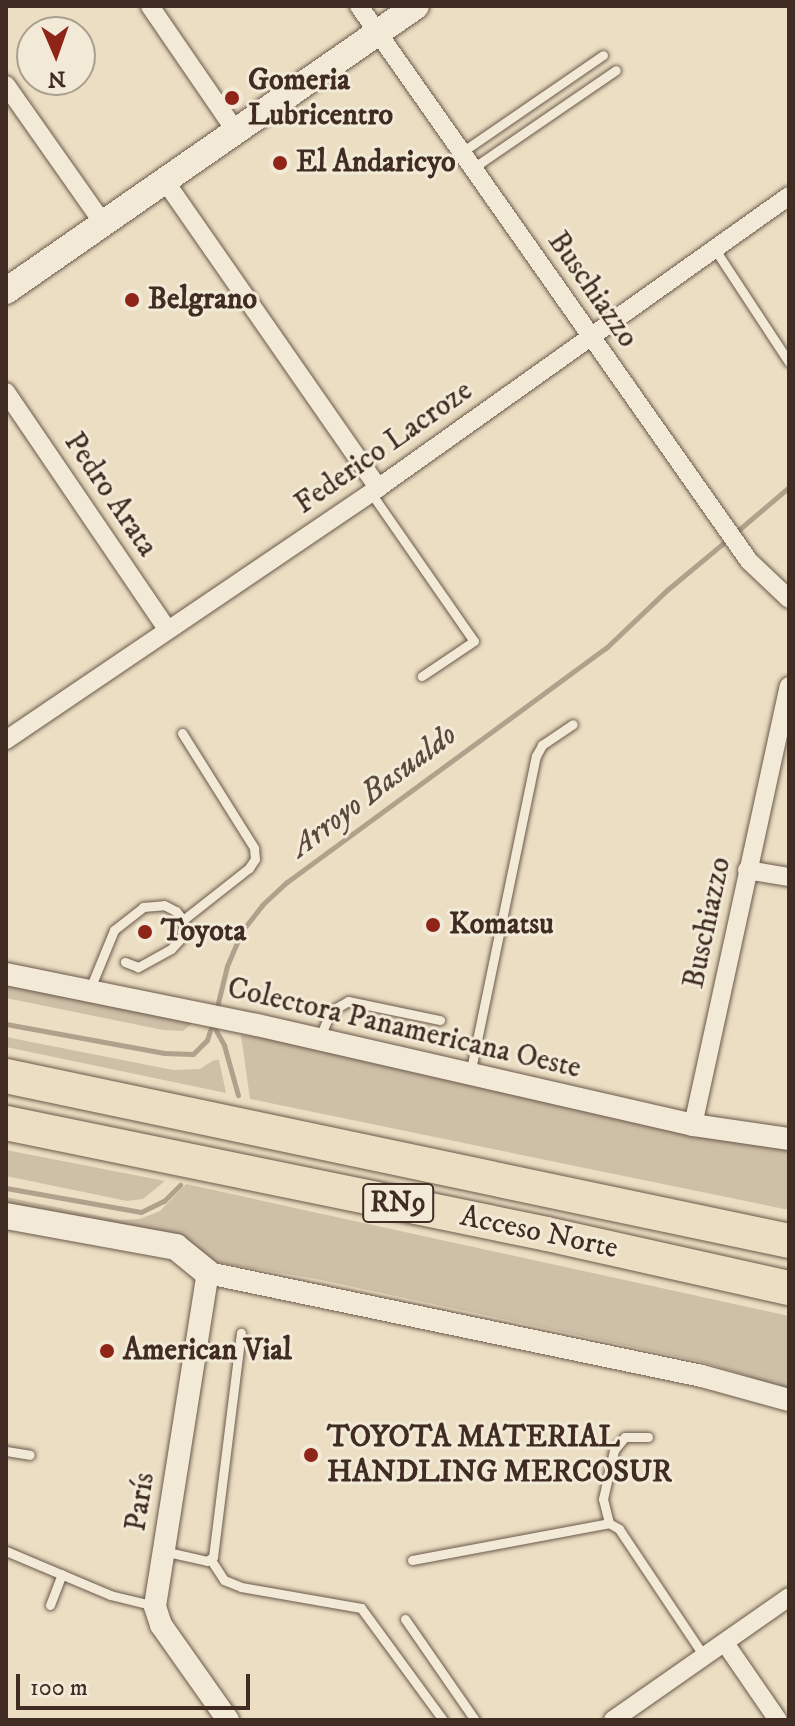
<!DOCTYPE html>
<html>
<head>
<meta charset="utf-8">
<style>
  body { margin:0 }
  #map { position:relative; width:795px; height:1726px; overflow:hidden; background:#ebdec2; font-family:"IM FELL DW Pica",serif }
  div>[style] { position:absolute }
  [style*='--x'] { left:calc(var(--x)*1px); top:calc(var(--y)*1px); width:calc(var(--w)*1px); rotate:calc(var(--a)*1deg) }
  .green>* { inset:0; background:#cec0a7 }
  .stream>* { height:5px; margin:-2.5px; padding:0 2.5px; transform-origin:2.5px; border-radius:2.5px; background:#b1a18c }
  .roads { filter:drop-shadow(0 0 2px #6b584b) drop-shadow(0 0 2px #6b584b) }
  .service>* { height:9px; margin:-4.5px; padding:0 4.5px; transform-origin:4.5px; border-radius:4.5px; background:#f2ead7 }
  .minor>* { height:18px; margin:-9px; padding:0 9px; transform-origin:9px; border-radius:9px; background:#f2ead7 }
  .tertiary>* { height:22px; margin:-11px; padding:0 11px; transform-origin:11px; border-radius:11px; background:#f2ead7 }
  .secondary>* { height:26px; margin:-13px; padding:0 13px; transform-origin:13px; border-radius:13px; background:#f2ead7 }
  .motorway>* { height:34px; margin:-17px; padding:0 17px; transform-origin:17px; border-radius:17px; background:#ebdec2 }
  .dots>* { width:22px; height:22px; translate:-50% -50%; box-sizing:border-box; border:4px solid #f2ead7; border-radius:50% }
  span { translate:-50% -50%; white-space:nowrap; text-align:center; line-height:1.15; -webkit-text-stroke:6px #f2ead7; paint-order:stroke }
  .shield-label span { padding:2px 6px; background:#f2ead7; border:2px solid; border-radius:6px; -webkit-text-stroke-width:0 }
  .shield-label { font-size:28px; color:#402c23; font-weight:700 }
  .poi-label { font-size:30px; color:#402c23; font-weight:700 }
  .left { translate:0 -50%; text-align:left }
  .street-label { font-size:30px; color:#402c23 }
  .water-label { font-size:32px; color:#5c493d; font-style:italic }
  .frame { position:absolute; inset:0; border:8px solid #402c23; pointer-events:none }
  .north { position:absolute; left:16px; top:16px; width:80px; height:80px; box-sizing:border-box; background:#f2ead7; border:2px solid #ab9e8f; border-radius:50%; rotate:178deg; font-size:22px; font-weight:700; line-height:32px; text-align:center; color:#402c23 }
  .north::after { content:''; display:block; margin:auto; width:28px; height:36px; background:#8f2418; clip-path:polygon(50% 0,100% 100%,50% 72%,0 100%) }
  .scale { position:absolute; left:16px; top:1674px; width:234px; height:36px; box-sizing:border-box; border:4px solid #402c23; border-top:0; padding-left:10px; font-size:24px; line-height:28px; white-space:nowrap; color:#402c23; -webkit-text-stroke:6px #f2ead7; paint-order:stroke }
</style>
</head>
<body>
<div id="map">
  <div class="green">
    <div style="clip-path:polygon(6px 980px,197px 1019px,183px 1031px,163px 1030px,6px 998px)"></div>
    <div style="clip-path:polygon(241px 1035px,310px 1044px,789px 1143px,789px 1210px,250px 1099px)"></div>
    <div style="clip-path:polygon(6px 1037px,173px 1070px,200px 1069px,214px 1060px,219px 1060px,226px 1093px,6px 1047px)"></div>
    <div style="clip-path:polygon(6px 1150px,165px 1181px,143px 1199px,127px 1201px,6px 1176px)"></div>
    <div style="clip-path:polygon(186px 1184px,789px 1316px,789px 1389px,703px 1362px,316px 1279px,209px 1261px,6px 1213px,6px 1197px,119px 1220px,140px 1219px,160px 1211px)"></div>
  </div>
  <div class="stream">
    <div style="--x:735;--y:533;--w:71;--a:-40.4"></div>
    <div style="--x:216;--y:1011;--w:46;--a:-76.3"></div>
    <div style="--x:227;--y:966;--w:38;--a:-67"></div>
    <div style="--x:242;--y:931;--w:33;--a:-52"></div>
    <div style="--x:262;--y:905;--w:34;--a:-43"></div>
    <div style="--x:287;--y:882;--w:396;--a:-36.3"></div>
    <div style="--x:606;--y:648;--w:84;--a:-43.6"></div>
    <div style="--x:667;--y:590;--w:78;--a:-39.8"></div>
    <div style="--x:6;--y:1024;--w:161;--a:10.4"></div>
    <div style="--x:164;--y:1053;--w:29;--a:2"></div>
    <div style="--x:193;--y:1054;--w:20;--a:-45"></div>
    <div style="--x:207;--y:1040;--w:20;--a:-72"></div>
    <div style="--x:213;--y:1025;--w:23;--a:61"></div>
    <div style="--x:224;--y:1045;--w:52;--a:74.4"></div>
    <div style="--x:6;--y:1188;--w:137;--a:10.1"></div>
    <div style="--x:141;--y:1212;--w:25;--a:-26"></div>
    <div style="--x:164;--y:1201;--w:23;--a:-45"></div>
  </div>
  <div class="roads">
    <div class="service">
      <div style="--x:462;--y:152;--w:171;--a:-34.5"></div>
      <div style="--x:473;--y:168;--w:173;--a:-34.4"></div>
      <div style="--x:714;--y:248;--w:136;--a:56.7"></div>
      <div style="--x:371;--y:493;--w:180;--a:55.2"></div>
      <div style="--x:474;--y:641;--w:63;--a:146.1"></div>
      <div style="--x:182;--y:733;--w:136;--a:57.9"></div>
      <div style="--x:254;--y:848;--w:11;--a:85"></div>
      <div style="--x:255;--y:859;--w:11;--a:124"></div>
      <div style="--x:249;--y:868;--w:84;--a:141.8"></div>
      <div style="--x:89;--y:991;--w:66;--a:-67.7"></div>
      <div style="--x:114;--y:930;--w:37;--a:-38"></div>
      <div style="--x:143;--y:907;--w:21;--a:-5"></div>
      <div style="--x:164;--y:905;--w:13;--a:27"></div>
      <div style="--x:176;--y:911;--w:11;--a:52"></div>
      <div style="--x:183;--y:920;--w:15;--a:86"></div>
      <div style="--x:184;--y:935;--w:19;--a:133"></div>
      <div style="--x:171;--y:949;--w:38;--a:151"></div>
      <div style="--x:138;--y:967;--w:14;--a:-159"></div>
      <div style="--x:319;--y:1039;--w:30;--a:-67"></div>
      <div style="--x:331;--y:1011;--w:20;--a:-30"></div>
      <div style="--x:348;--y:1001;--w:94;--a:11.7"></div>
      <div style="--x:470;--y:1074;--w:325;--a:-78.3"></div>
      <div style="--x:536;--y:756;--w:13;--a:-61"></div>
      <div style="--x:542;--y:745;--w:37;--a:-34"></div>
      <div style="--x:6;--y:1451;--w:24;--a:9"></div>
      <div style="--x:609;--y:1523;--w:25;--a:-104"></div>
      <div style="--x:603;--y:1499;--w:50;--a:-77.3"></div>
      <div style="--x:614;--y:1450;--w:17;--a:-50"></div>
      <div style="--x:625;--y:1437;--w:23;--a:0"></div>
      <div style="--x:6;--y:1551;--w:113;--a:22.9"></div>
      <div style="--x:110;--y:1595;--w:46;--a:13.7"></div>
      <div style="--x:163;--y:1551;--w:45;--a:12.8"></div>
      <div style="--x:207;--y:1561;--w:7;--a:-34"></div>
      <div style="--x:213;--y:1557;--w:226;--a:-82.9"></div>
      <div style="--x:211;--y:1560;--w:24;--a:57"></div>
      <div style="--x:224;--y:1580;--w:18;--a:22"></div>
      <div style="--x:241;--y:1587;--w:122;--a:9.9"></div>
      <div style="--x:361;--y:1608;--w:139;--a:53.8"></div>
      <div style="--x:412;--y:1560;--w:200;--a:-10.6"></div>
      <div style="--x:609;--y:1523;--w:12;--a:31"></div>
      <div style="--x:619;--y:1529;--w:153;--a:56.2"></div>
      <div style="--x:50;--y:1605;--w:33;--a:-69"></div>
      <div style="--x:405;--y:1619;--w:123;--a:55.3"></div>
    </div>
    <div class="minor">
      <div style="--x:150;--y:6;--w:150;--a:55.6"></div>
      <div style="--x:359;--y:6;--w:678;--a:54.9"></div>
      <div style="--x:749;--y:561;--w:55;--a:43.5"></div>
      <div style="--x:6;--y:85;--w:169;--a:54.9"></div>
      <div style="--x:165;--y:181;--w:374;--a:55.2"></div>
      <div style="--x:6;--y:392;--w:287;--a:55.8"></div>
      <div style="--x:6;--y:740;--w:449;--a:-34.1"></div>
      <div style="--x:378;--y:488;--w:504;--a:-35.39"></div>
      <div style="--x:747;--y:870;--w:43;--a:9.5"></div>
      <div style="--x:693;--y:1125;--w:449;--a:-77.7"></div>
      <div style="--x:725;--y:1643;--w:93;--a:55.5"></div>
      <div style="--x:613;--y:1720;--w:215;--a:-34.9"></div>
    </div>
    <div class="tertiary">
      <div style="--x:6;--y:974;--w:256;--a:11.5"></div>
      <div style="--x:257;--y:1025;--w:447;--a:12.9"></div>
      <div style="--x:693;--y:1125;--w:97;--a:8.3"></div>
      <div style="--x:228;--y:1720;--w:116;--a:-125.2"></div>
      <div style="--x:161;--y:1625;--w:20;--a:-108"></div>
      <div style="--x:155;--y:1606;--w:337;--a:-81"></div>
      <div style="--x:208;--y:1273;--w:505;--a:11.78"></div>
      <div style="--x:702;--y:1376;--w:90;--a:15.4"></div>
    </div>
    <div class="secondary">
      <div style="--x:6;--y:291;--w:499;--a:-34.8"></div>
      <div style="--x:6;--y:1216;--w:173;--a:10.3"></div>
      <div style="--x:176;--y:1247;--w:41;--a:39.1"></div>
    </div>
    <div class="motorway">
      <div style="--x:6;--y:1076;--w:800;--a:11.9"></div>
      <div style="--x:6;--y:1123;--w:552;--a:11.59"></div>
      <div style="--x:547;--y:1234;--w:248;--a:12.6"></div>
    </div>
  </div>
  <div class="dots">
    <div style="left:232px;top:98px;background:#8f2418"></div>
    <div style="left:280px;top:163px;background:#8f2418"></div>
    <div style="left:132px;top:300px;background:#8f2418"></div>
    <div style="left:433px;top:925px;background:#8f2418"></div>
    <div style="left:145px;top:932px;background:#8f2418"></div>
    <div style="left:107px;top:1351px;background:#8f2418"></div>
    <div style="left:311px;top:1455px;background:#8f2418"></div>
  </div>
  <div class="shield-label">
    <span style="left:398px;top:1203px">RN9</span>
  </div>
  <div class="poi-label">
    <span class="left" style="left:248px;top:98px">Gomeria<br>Lubricentro</span>
    <span class="left" style="left:296px;top:163px">El Andaricyo</span>
    <span class="left" style="left:148px;top:300px">Belgrano</span>
    <span class="left" style="left:449px;top:925px">Komatsu</span>
    <span class="left" style="left:161px;top:932px">Toyota</span>
    <span class="left" style="left:123px;top:1351px">American Vial</span>
    <span class="left" style="left:327px;top:1455px">TOYOTA MATERIAL<br>HANDLING MERCOSUR</span>
  </div>
  <div class="street-label">
    <span style="left:592px;top:290px;rotate:55deg">Buschiazzo</span>
    <span style="left:384px;top:448px;rotate:-35deg">Federico Lacroze</span>
    <span style="left:110px;top:495px;rotate:56deg">Pedro Arata</span>
    <span style="left:708px;top:923px;rotate:-78deg">Buschiazzo</span>
    <span style="left:404px;top:1029px;rotate:13deg">Colectora Panamericana Oeste</span>
    <span style="left:539px;top:1233px;rotate:12deg">Acceso Norte</span>
    <span style="left:141px;top:1502px;rotate:-81deg">París</span>
  </div>
  <div class="water-label">
    <span style="left:374px;top:791px;rotate:-37deg">Arroyo Basualdo</span>
  </div>
  <div class="frame"></div>
  <div class="north">N</div>
  <div class="scale">100 m</div>
</div>
</body>
</html>
